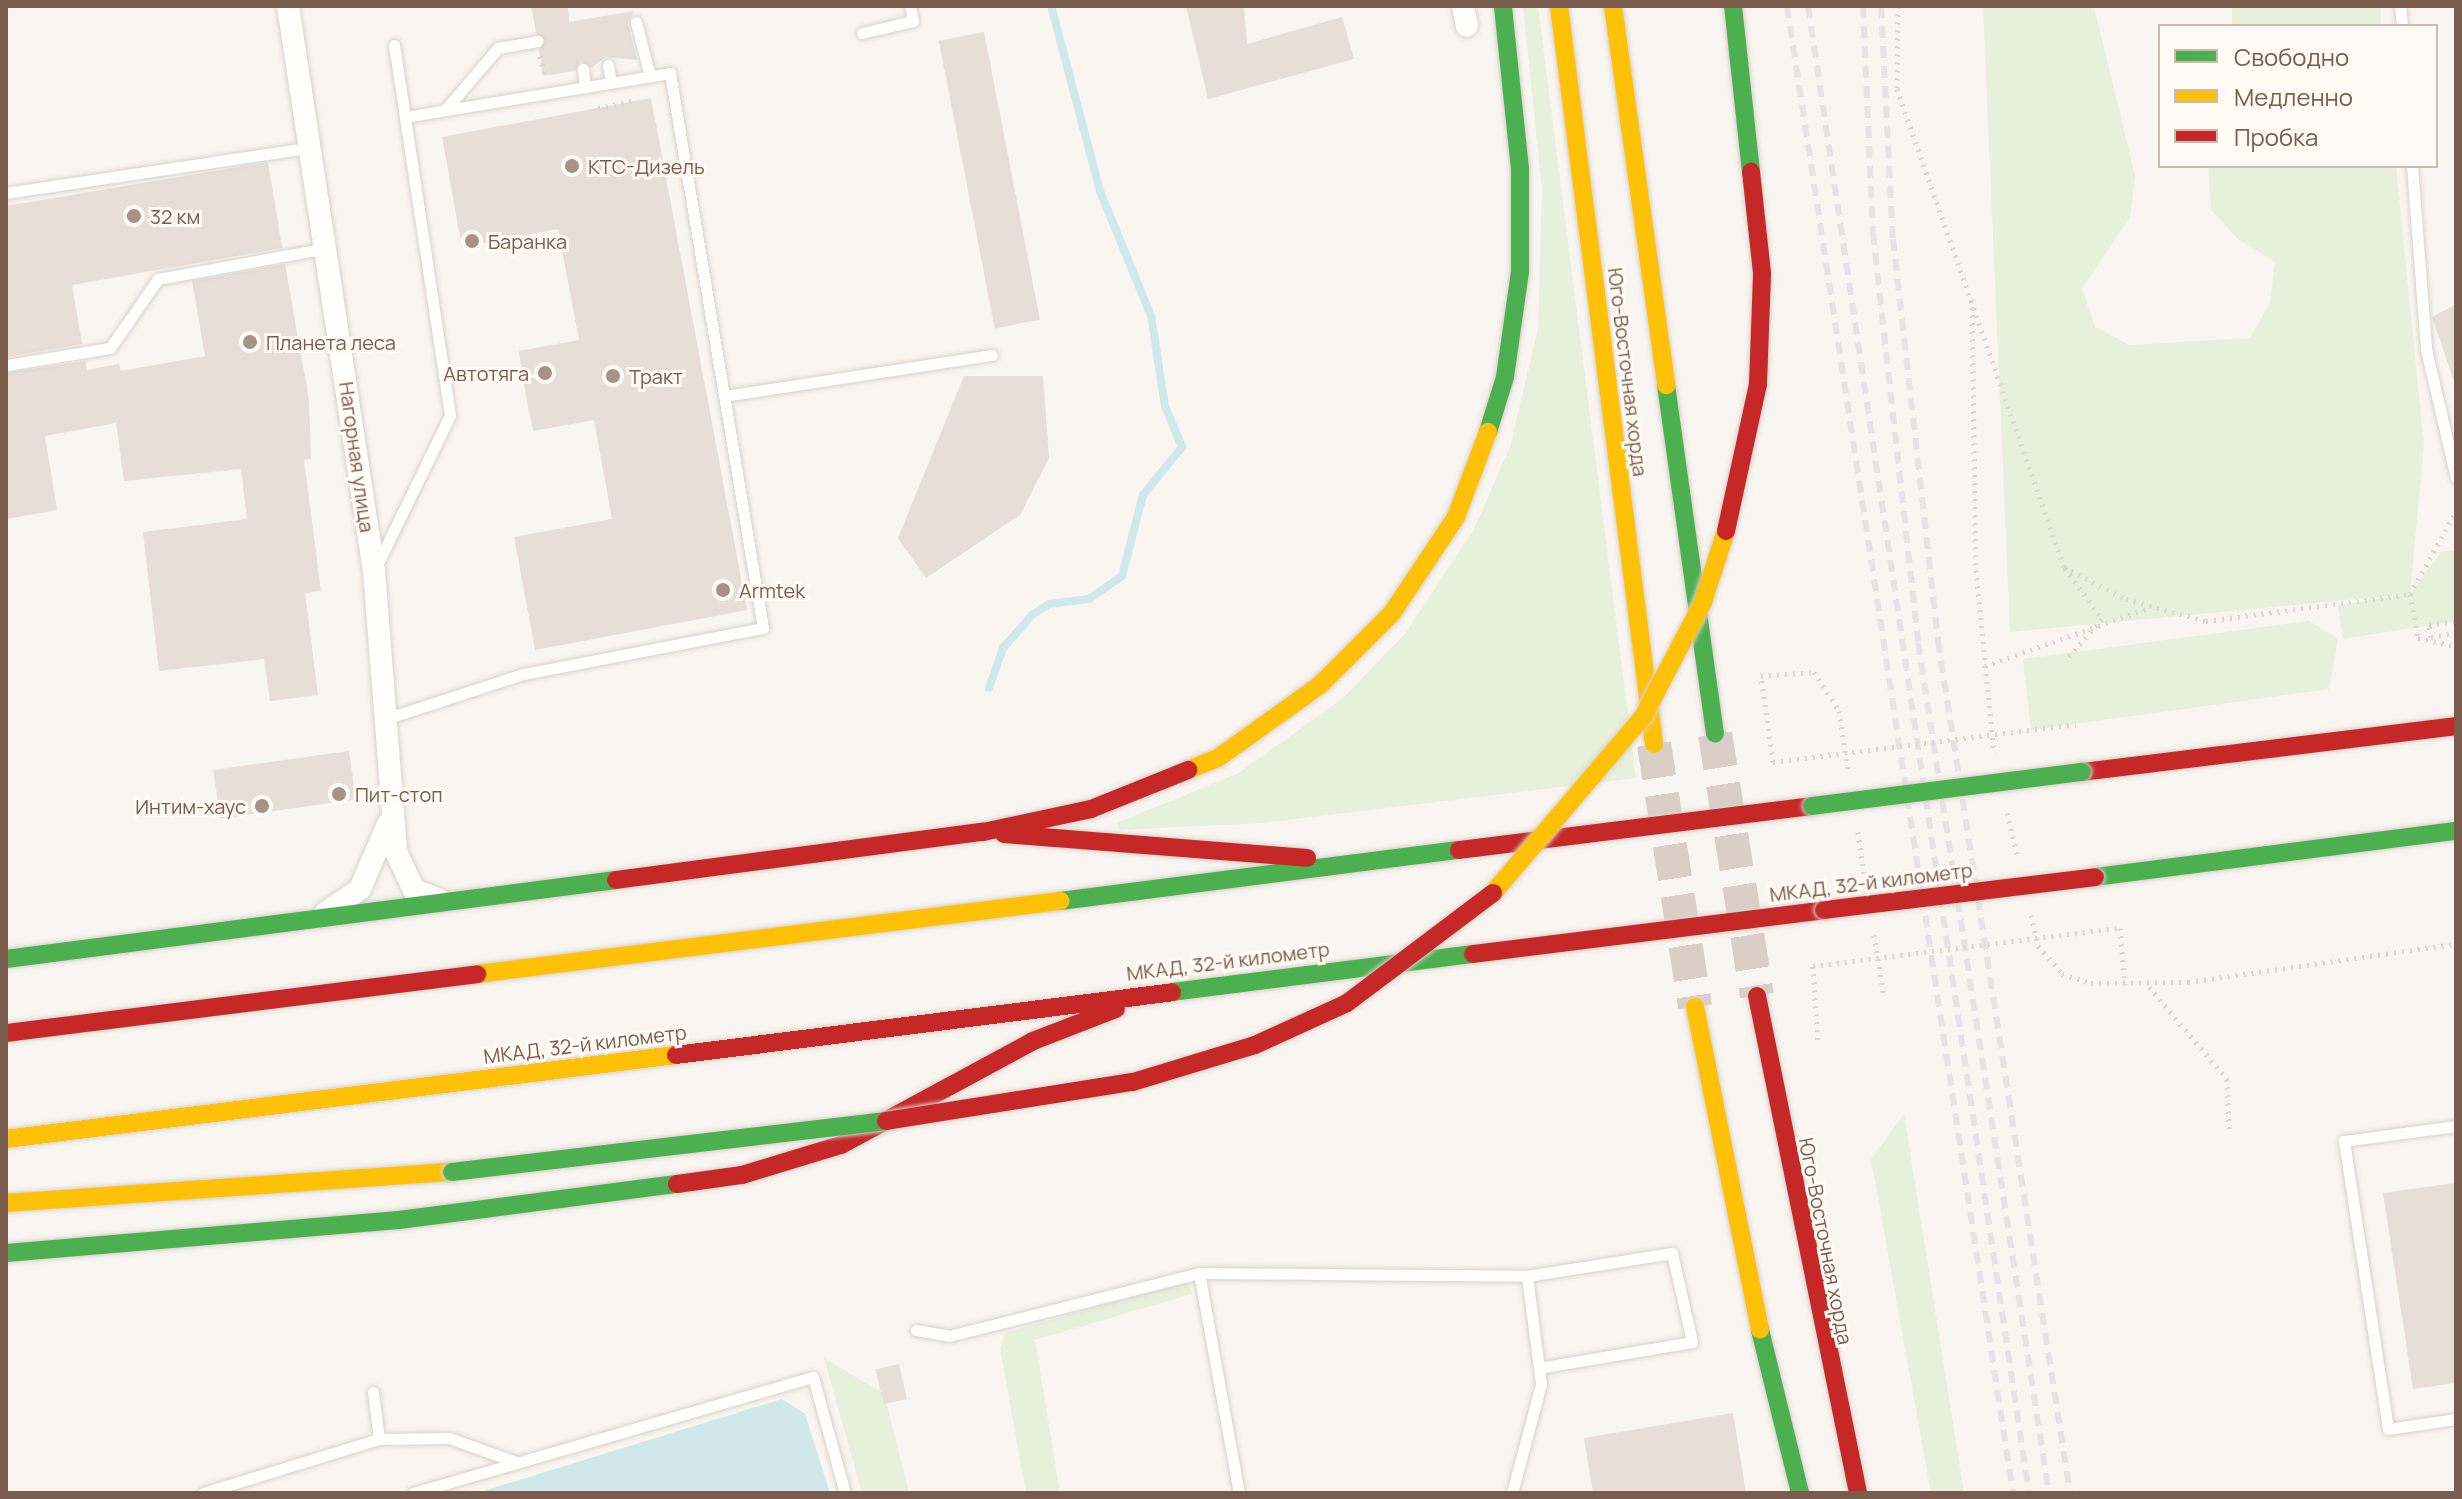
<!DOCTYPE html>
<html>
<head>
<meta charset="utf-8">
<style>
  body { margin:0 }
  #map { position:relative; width:2462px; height:1499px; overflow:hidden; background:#f9f5f0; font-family:Manrope,sans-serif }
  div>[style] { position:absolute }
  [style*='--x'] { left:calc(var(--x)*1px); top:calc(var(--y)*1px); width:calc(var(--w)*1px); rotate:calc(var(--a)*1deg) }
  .green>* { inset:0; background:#e7f0db; transform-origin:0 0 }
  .water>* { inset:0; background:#d0e8ea }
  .stream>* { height:8px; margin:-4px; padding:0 4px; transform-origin:4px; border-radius:4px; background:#d0e8ea }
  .building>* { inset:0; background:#e6ded7; transform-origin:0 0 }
  .primary-tunnel>* { height:34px; margin-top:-17px; transform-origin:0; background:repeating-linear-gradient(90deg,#d9cfc7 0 34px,transparent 0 51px) }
  .path>* { height:5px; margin-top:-2.5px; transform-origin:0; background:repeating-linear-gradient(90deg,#dcd5d0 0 2px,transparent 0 8px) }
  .roads { filter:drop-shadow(0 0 2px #d7d1cb) drop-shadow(0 0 2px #d7d1cb) }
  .lane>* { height:11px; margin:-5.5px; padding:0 5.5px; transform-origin:5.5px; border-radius:5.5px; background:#fefefd }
  .street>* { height:22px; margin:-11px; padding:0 11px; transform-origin:11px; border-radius:11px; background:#fefefd }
  .fast>* { height:18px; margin:-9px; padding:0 9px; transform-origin:9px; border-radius:9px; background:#4caf50 }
  .slow>* { height:18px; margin:-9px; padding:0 9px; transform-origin:9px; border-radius:9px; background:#ffc107 }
  .jam>* { height:18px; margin:-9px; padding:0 9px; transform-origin:9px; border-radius:9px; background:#c62828 }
  .rail>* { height:6px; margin-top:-3px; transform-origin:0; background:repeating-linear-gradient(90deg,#e6e3e7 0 12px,transparent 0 20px) }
  .path-bridge>* { height:5px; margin-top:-2.5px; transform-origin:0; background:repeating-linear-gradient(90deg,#dcd5d0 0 2px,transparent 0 8px) }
  .bridges { filter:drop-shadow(0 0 2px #dad1cc) drop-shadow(0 0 2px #dad1cc) }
  .fast-bridge>* { height:18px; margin:-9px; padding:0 9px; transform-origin:9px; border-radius:9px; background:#4caf50 }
  .slow-bridge>* { height:18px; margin:-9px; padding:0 9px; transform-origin:9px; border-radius:9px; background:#ffc107 }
  .jam-bridge>* { height:18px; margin:-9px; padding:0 9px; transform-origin:9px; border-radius:9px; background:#c62828 }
  .dots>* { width:22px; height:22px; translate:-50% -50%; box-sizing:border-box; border:4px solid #fffaf3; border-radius:50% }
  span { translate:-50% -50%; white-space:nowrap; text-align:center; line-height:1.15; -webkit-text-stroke:6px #fffaf3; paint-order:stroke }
  .poi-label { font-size:20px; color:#7a5c4d }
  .left { translate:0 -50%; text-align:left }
  .right { translate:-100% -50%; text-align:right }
  .street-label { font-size:20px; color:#7a5c4d }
  .frame { position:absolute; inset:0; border:8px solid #7a5c4d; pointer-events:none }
  .legend { position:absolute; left:2158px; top:24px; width:280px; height:144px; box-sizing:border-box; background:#fffaf3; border:2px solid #cabbb1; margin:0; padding:10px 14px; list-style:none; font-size:24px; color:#7a5c4d }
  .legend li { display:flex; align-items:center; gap:16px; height:40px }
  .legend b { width:40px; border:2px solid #cabbb1 }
</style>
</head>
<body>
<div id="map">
  <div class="green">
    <div style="clip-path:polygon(1523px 6px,1538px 6px,1636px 778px,1262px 823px,1120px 830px,1116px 823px,1237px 774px,1342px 699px,1405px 634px,1474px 529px,1510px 447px,1538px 329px,1542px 190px)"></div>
    <div style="clip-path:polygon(1983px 6px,2094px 6px,2135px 176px,2130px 217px,2082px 289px,2095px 327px,2130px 345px,2250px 338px,2270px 303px,2275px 262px,2239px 240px,2211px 210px,2208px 166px,2396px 166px,2424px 445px,2410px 594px,2441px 552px,2456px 550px,2456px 621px,2343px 639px,2338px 606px,2399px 595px,2010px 632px)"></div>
    <div style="left:2232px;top:6px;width:149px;height:20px"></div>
    <div style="clip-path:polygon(2309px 621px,2338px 639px,2329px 689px,2031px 730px,2023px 659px)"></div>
    <div style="clip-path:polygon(1904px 1114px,1964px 1493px,1931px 1493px,1871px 1159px)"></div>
    <div style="clip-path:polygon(1187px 1281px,1192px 1294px,1035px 1340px,1060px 1493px,1026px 1493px,1000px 1348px,1005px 1333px)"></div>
    <div style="clip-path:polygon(824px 1358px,884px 1394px,909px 1493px,862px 1493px)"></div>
  </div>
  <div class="water">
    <div style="clip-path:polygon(782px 1399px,805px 1414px,830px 1493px,477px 1493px)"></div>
  </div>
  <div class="stream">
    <div style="--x:989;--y:688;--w:42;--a:-70.7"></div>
    <div style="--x:1003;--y:648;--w:44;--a:-48.7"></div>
    <div style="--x:1032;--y:615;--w:20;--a:-33"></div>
    <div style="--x:1049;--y:604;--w:40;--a:-7.1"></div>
    <div style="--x:1089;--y:599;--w:40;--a:-34.9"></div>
    <div style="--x:1122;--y:576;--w:84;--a:-75.5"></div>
    <div style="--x:1143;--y:495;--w:62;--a:-50.9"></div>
    <div style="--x:1182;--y:447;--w:44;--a:-112.5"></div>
    <div style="--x:1165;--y:406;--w:91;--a:-98.8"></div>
    <div style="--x:1151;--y:316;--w:135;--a:-112.2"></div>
    <div style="--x:1100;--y:191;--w:191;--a:-104.8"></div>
  </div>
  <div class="building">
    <div style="clip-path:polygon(531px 6px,568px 6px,569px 22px,634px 11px,628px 23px,637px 60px,606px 57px,591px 68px,581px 61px,575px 71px,543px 76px,539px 49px,545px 40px,536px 33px)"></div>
    <div style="clip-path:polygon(1186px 6px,1244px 6px,1247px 44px,1342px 17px,1354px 59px,1208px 99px)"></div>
    <div style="left:984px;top:32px;width:293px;height:46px;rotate:79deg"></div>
    <div style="clip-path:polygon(651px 98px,747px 610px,535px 650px,514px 537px,612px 519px,594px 420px,533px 431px,526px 396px,519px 351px,579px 340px,558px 229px,462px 247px,442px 137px)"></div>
    <div style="clip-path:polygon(268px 162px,282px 248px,72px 285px,82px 344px,6px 357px,6px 206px)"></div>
    <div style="clip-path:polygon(285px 264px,309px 400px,311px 459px,304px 460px,321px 591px,305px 593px,318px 695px,270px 701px,264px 659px,159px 671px,143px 532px,247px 519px,241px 469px,124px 481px,116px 423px,45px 436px,57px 510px,6px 519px,6px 373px,85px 361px,87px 370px,119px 364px,121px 371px,205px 356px,192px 281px)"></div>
    <div style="clip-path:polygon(2456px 304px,2456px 381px,2454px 381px,2432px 317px)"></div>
    <div style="clip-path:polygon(964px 376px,1043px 376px,1049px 458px,1020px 515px,926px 578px,898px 538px)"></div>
    <div style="left:349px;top:751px;width:49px;height:137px;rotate:82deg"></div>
    <div style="clip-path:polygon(2456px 1183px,2456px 1383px,2413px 1389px,2383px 1193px)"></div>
    <div style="left:899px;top:1364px;width:36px;height:24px;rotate:77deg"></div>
    <div style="clip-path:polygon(1733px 1413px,1746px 1493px,1593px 1493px,1584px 1438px)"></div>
  </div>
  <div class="primary-tunnel">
    <div style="--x:1715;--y:734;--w:265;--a:80.9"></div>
    <div style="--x:1654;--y:744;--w:266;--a:81.1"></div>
  </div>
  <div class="path">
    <div style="--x:1898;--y:6;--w:83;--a:90.7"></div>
    <div style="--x:1897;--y:89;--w:506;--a:70.74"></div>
    <div style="--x:2064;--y:567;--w:70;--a:27.3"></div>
    <div style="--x:2126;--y:599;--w:83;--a:15.4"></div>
    <div style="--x:2206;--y:621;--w:206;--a:-7.5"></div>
    <div style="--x:2410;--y:594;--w:45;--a:79.7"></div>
    <div style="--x:540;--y:56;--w:20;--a:75"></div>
    <div style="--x:598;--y:108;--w:34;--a:-12"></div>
    <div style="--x:1972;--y:299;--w:271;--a:89.2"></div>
    <div style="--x:1976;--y:570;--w:184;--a:84.4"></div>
    <div style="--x:2065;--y:568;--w:63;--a:54"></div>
    <div style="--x:2102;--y:619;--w:53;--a:131.2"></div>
    <div style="--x:2410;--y:594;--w:94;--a:-60.7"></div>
    <div style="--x:2431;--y:637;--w:12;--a:-99"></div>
    <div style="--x:2429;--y:625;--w:27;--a:-8"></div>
    <div style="--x:2431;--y:637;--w:25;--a:-9"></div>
    <div style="--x:2418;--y:638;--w:39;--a:12"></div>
    <div style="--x:1985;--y:666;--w:177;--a:-19.5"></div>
    <div style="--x:1773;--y:762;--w:87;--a:-97.9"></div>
    <div style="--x:1761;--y:676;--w:53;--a:-4.3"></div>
    <div style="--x:1814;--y:672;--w:46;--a:57.3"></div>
    <div style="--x:1839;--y:711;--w:61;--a:81.5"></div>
    <div style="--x:2007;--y:813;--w:42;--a:76.3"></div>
    <div style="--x:1858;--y:832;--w:42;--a:81.9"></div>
    <div style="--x:2031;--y:915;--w:32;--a:77"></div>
    <div style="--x:2038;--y:946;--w:37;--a:49"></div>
    <div style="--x:2062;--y:974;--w:30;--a:17"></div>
    <div style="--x:2091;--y:983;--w:97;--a:-0.6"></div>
    <div style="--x:2188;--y:982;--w:271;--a:-8.1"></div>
    <div style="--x:2120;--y:928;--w:57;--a:85"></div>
    <div style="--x:1874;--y:935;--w:62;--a:80.7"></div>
    <div style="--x:1813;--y:966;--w:77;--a:86.3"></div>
    <div style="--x:2149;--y:987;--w:121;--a:49.7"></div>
    <div style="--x:2227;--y:1079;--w:50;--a:87.7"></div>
  </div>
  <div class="roads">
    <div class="lane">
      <div style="--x:2400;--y:6;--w:20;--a:84"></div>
      <div style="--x:636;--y:22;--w:56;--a:75.5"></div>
      <div style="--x:862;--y:33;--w:52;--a:-13.2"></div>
      <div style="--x:913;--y:21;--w:15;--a:-101"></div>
      <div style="--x:394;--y:45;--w:73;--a:81.3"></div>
      <div style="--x:608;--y:65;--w:17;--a:80"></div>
      <div style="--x:583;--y:69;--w:18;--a:84"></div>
      <div style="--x:445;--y:110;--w:82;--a:-49.5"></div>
      <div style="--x:498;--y:48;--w:40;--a:-10"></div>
      <div style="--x:2412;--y:166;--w:184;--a:85.6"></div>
      <div style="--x:2426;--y:349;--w:132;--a:76.9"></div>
      <div style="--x:6;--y:193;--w:309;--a:-8.5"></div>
      <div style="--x:7;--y:365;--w:104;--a:-9.4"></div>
      <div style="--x:110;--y:348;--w:84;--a:-55.2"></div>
      <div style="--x:158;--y:279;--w:172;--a:-10.4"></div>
      <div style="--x:724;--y:396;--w:271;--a:-8.7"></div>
      <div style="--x:376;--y:567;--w:169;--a:-64"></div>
      <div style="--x:450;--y:415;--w:301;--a:-98.6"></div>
      <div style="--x:405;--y:117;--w:269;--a:-9.4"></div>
      <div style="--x:670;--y:73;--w:563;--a:80.49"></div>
      <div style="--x:763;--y:628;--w:244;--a:169.1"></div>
      <div style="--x:523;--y:674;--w:142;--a:161.9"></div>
      <div style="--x:2456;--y:1126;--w:113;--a:172.4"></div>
      <div style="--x:2344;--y:1141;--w:291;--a:81.3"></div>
      <div style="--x:2388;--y:1429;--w:69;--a:-8.4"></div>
      <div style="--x:1199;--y:1273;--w:224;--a:79.7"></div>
      <div style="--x:916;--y:1330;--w:34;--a:10"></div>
      <div style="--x:949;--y:1336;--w:258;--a:-14.1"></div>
      <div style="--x:1199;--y:1273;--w:328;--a:0.5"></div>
      <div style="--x:1527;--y:1276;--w:147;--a:-9"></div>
      <div style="--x:1672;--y:1253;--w:91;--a:77.3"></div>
      <div style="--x:1692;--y:1342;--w:155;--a:170.4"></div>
      <div style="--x:373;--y:1392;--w:47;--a:82.7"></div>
      <div style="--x:203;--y:1493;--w:184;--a:-17.1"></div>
      <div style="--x:379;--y:1439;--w:70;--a:-0.8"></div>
      <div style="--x:449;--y:1438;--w:71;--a:19.7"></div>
      <div style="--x:413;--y:1493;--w:416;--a:-16.2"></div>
      <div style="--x:813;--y:1377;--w:120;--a:74.6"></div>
      <div style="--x:1512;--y:1493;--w:113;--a:-75.1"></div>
      <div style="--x:1541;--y:1384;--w:109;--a:-97.4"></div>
    </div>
    <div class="street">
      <div style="--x:288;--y:6;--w:572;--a:81.35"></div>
      <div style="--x:374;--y:571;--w:282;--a:85.5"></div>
      <div style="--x:396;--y:852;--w:42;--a:64.7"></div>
      <div style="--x:414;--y:890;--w:26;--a:21"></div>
      <div style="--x:1463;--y:6;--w:20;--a:79"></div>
      <div style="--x:325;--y:913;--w:42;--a:-34.4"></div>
      <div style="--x:360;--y:889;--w:71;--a:-66.7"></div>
    </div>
    <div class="fast">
      <div style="--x:1666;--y:385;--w:352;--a:82"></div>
      <div style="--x:1488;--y:432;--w:58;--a:-72.8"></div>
      <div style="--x:1505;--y:377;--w:107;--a:-81.9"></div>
      <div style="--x:1520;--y:271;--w:102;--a:-90"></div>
      <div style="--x:1520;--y:169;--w:164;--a:-96"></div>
      <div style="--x:2095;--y:877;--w:364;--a:-7.3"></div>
      <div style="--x:1060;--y:901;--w:402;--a:-7.3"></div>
      <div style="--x:6;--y:959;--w:615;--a:-7.38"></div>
      <div style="--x:1172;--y:992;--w:303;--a:-7.2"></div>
      <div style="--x:6;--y:1253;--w:394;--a:-4.8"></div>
      <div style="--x:399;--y:1220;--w:280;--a:-7.4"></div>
      <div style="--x:1760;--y:1330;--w:168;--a:76.2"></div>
    </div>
    <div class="slow">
      <div style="--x:1559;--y:6;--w:744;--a:82.66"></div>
      <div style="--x:1613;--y:6;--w:383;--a:82"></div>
      <div style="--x:1188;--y:770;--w:32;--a:-22"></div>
      <div style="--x:1218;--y:758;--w:125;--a:-35.6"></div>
      <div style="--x:1320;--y:685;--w:102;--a:-45"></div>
      <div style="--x:1392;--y:613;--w:115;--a:-56.3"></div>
      <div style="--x:1456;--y:517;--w:91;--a:-69.4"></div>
      <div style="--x:477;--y:974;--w:588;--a:-7.14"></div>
      <div style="--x:1695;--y:1007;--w:329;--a:78.6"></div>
      <div style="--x:6;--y:1139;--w:675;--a:-7.15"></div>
      <div style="--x:6;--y:1203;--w:447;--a:-4"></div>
    </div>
    <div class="jam">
      <div style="--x:2082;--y:772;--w:377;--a:-7"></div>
      <div style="--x:1004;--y:834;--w:304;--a:4.5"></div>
      <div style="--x:1459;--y:850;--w:356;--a:-7.1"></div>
      <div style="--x:616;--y:880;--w:370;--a:-7.5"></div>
      <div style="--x:983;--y:832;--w:110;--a:-12"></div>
      <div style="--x:1091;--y:809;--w:105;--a:-21.9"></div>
      <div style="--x:1473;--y:954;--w:354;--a:-7.1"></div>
      <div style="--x:1757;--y:996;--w:507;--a:78.51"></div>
      <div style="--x:6;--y:1033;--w:475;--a:-7.1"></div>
      <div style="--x:676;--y:1055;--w:500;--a:-7.2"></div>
      <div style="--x:677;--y:1184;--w:66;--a:-7.9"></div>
      <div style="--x:742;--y:1175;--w:103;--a:-16.9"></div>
      <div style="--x:841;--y:1145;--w:218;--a:-28.4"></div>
      <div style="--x:1033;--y:1041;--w:89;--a:-21.1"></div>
    </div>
  </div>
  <div class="rail">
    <div style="--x:1787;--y:6;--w:1504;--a:81.36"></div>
    <div style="--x:1808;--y:6;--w:1503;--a:81.55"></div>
    <div style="--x:1863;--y:6;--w:227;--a:87.5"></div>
    <div style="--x:1873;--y:233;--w:412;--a:83.7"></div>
    <div style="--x:1918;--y:643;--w:860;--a:81.24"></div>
    <div style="--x:1881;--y:6;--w:233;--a:87.1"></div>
    <div style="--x:1893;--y:239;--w:405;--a:83.6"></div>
    <div style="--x:1938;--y:641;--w:862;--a:81.19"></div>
  </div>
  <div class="path-bridge">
    <div style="--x:1773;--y:762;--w:305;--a:-7.1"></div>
    <div style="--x:1813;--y:966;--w:309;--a:-7.1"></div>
  </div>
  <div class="bridges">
    <div class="fast-bridge">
      <div style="--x:1733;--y:6;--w:167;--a:83.8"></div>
      <div style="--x:1812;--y:806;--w:272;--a:-7.2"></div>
      <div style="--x:452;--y:1172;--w:437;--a:-6.7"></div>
    </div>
    <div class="slow-bridge">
      <div style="--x:1493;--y:893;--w:231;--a:-49.6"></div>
      <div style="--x:1643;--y:717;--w:130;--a:-62.4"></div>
      <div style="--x:1703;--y:602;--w:75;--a:-72.1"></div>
    </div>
    <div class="jam-bridge">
      <div style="--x:1726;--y:531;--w:150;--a:-77.7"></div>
      <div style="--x:1758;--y:384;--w:111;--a:-87.9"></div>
      <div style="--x:1762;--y:273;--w:102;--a:-96.2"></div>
      <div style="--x:1824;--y:910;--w:273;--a:-6.9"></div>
      <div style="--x:886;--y:1121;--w:250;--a:-9"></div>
      <div style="--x:1133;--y:1082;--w:127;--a:-16.9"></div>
      <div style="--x:1255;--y:1045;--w:101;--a:-24.5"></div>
      <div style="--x:1347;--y:1003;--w:183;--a:-37"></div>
    </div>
  </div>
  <div class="dots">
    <div style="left:572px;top:166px;background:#a69286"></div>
    <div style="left:134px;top:216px;background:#a69286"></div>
    <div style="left:472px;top:241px;background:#a69286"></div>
    <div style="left:250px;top:342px;background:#a69286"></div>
    <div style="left:545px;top:373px;background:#a69286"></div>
    <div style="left:613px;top:376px;background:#a69286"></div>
    <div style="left:723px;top:590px;background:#a69286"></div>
    <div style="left:339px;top:794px;background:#a69286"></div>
    <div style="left:262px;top:806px;background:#a69286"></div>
  </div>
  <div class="poi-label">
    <span class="left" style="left:588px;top:166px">КТС-Дизель</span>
    <span class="left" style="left:150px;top:216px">32 км</span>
    <span class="left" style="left:488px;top:241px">Баранка</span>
    <span class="left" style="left:266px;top:342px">Планета леса</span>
    <span class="right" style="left:529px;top:373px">Автотяга</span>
    <span class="left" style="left:629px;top:376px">Тракт</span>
    <span class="left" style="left:739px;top:590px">Armtek</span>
    <span class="left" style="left:355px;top:794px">Пит-стоп</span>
    <span class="right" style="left:246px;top:806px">Интим-хаус</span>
  </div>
  <div class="street-label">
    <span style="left:1628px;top:372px;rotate:83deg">Юго-Восточная хорда</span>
    <span style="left:357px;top:457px;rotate:82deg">Нагорная улица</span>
    <span style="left:1871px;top:882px;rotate:-7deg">МКАД, 32-й километр</span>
    <span style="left:1228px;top:961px;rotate:-7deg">МКАД, 32-й километр</span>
    <span style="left:585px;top:1044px;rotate:-7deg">МКАД, 32-й километр</span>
    <span style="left:1826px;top:1241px;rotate:79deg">Юго-Восточная хорда</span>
  </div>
  <div class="frame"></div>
  <ul class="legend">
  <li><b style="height:10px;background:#4caf50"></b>Свободно</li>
  <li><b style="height:10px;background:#ffc107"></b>Медленно</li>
  <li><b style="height:10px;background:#c62828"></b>Пробка</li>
  </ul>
</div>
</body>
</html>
